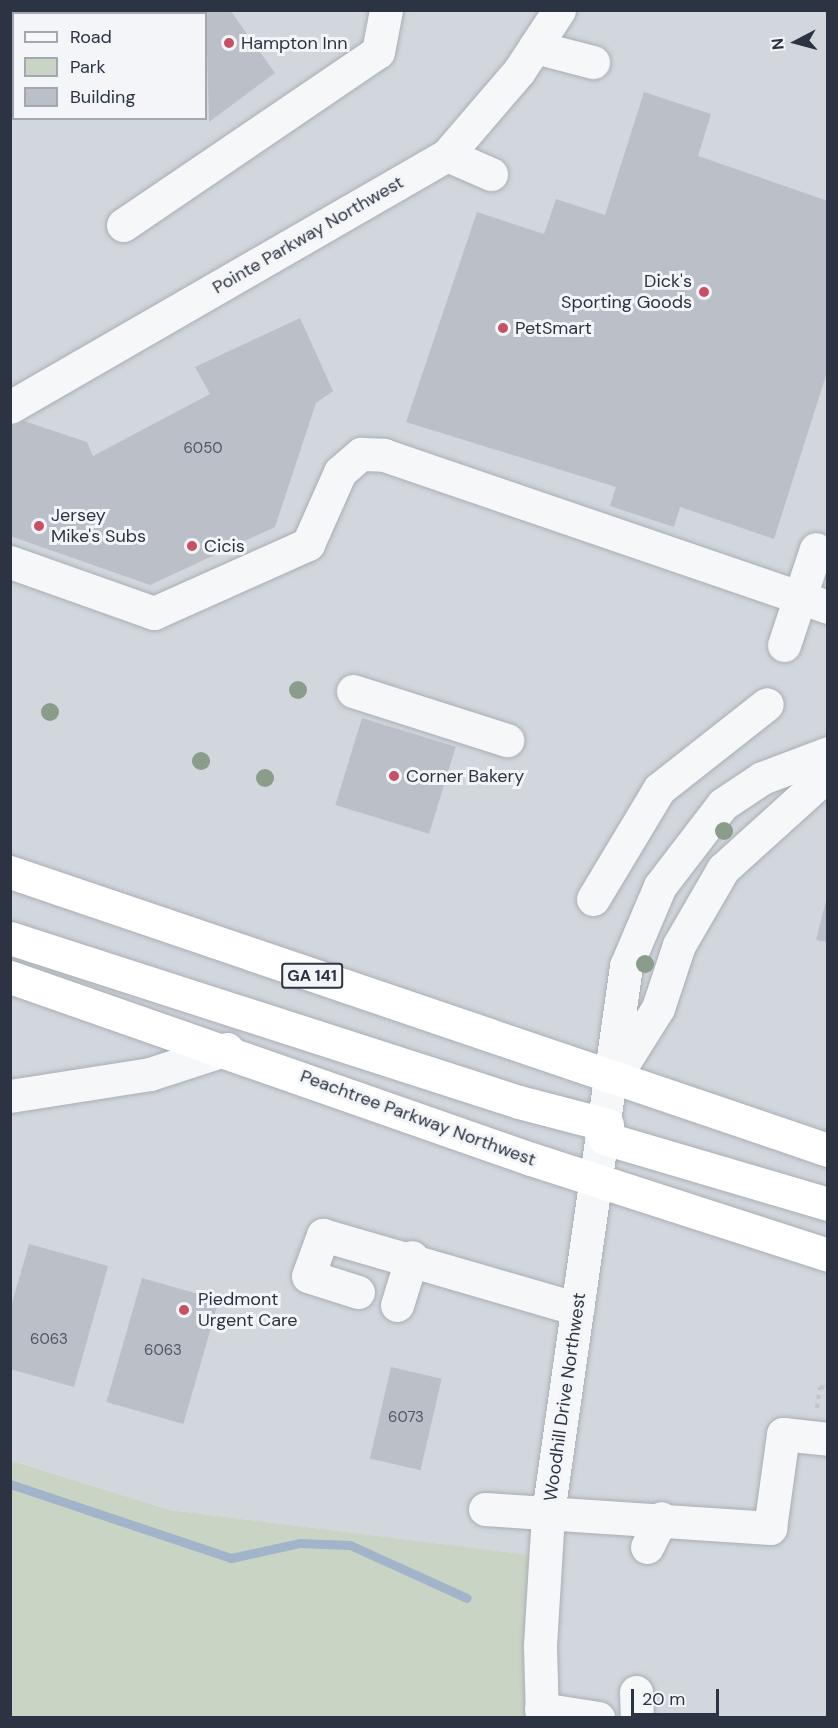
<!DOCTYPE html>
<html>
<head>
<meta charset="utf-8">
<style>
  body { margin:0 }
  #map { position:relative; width:838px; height:1728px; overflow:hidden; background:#e4e7eb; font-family:"DM Sans",sans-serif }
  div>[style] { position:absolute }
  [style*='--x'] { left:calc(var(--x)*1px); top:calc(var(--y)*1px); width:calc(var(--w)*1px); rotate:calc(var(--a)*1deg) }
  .built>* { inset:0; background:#d2d6dd }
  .green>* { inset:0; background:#c9d4c5 }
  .stream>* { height:9px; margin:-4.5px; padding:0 4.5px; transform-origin:4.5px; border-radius:4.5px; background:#a1b4c9 }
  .building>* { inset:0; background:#bbc0c8; transform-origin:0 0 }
  .path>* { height:4px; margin-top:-2px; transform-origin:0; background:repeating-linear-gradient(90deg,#c1c4ca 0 4.5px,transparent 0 9px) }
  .roads { filter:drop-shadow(0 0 2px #a9aeb5) drop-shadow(0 0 2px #a9aeb5) }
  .minor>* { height:33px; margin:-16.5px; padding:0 16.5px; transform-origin:16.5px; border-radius:16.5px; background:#f6f7f9 }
  .highway>* { height:33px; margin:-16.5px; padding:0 16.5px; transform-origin:16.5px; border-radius:16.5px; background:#fff }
  .trees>* { width:18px; height:18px; margin:-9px; border-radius:50%; background:#8a9c8a }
  .dots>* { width:16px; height:16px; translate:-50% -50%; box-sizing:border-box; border:3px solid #f3f5f8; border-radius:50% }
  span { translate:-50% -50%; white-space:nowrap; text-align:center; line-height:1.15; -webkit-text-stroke:6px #f3f5f8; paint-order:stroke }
  .number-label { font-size:15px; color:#505764 }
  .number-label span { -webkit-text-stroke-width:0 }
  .shield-label span { padding:2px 4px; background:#f3f5f8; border:2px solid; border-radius:4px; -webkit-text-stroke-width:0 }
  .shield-label { font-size:16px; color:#2c3443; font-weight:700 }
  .poi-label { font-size:18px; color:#2c3443 }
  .left { translate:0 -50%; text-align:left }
  .right { translate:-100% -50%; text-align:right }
  .street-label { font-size:18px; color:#2c3443 }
  .frame { position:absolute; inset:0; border:12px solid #2c3443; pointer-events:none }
  .legend { position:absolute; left:12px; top:12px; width:195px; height:108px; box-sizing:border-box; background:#f3f5f8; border:2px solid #a3a8b0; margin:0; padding:8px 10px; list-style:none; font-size:18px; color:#2c3443 }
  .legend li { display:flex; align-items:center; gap:12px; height:30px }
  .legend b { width:30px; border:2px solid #a3a8b0 }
  .north { position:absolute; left:766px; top:12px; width:60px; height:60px; -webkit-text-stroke:4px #f3f5f8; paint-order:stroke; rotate:264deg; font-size:16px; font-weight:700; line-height:24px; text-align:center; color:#2c3443 }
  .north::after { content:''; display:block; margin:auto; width:21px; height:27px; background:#2c3443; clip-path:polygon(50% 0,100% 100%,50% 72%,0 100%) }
  .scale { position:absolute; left:631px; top:1689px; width:88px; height:27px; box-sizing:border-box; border:3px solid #2c3443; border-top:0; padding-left:8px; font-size:18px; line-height:21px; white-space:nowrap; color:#2c3443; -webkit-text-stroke:4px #f3f5f8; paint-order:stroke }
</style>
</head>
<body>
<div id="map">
  <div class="built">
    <div style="clip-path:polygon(evenodd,11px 11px,827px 11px,827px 1717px,535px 1717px,531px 1555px,170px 1510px,11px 1460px,11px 11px,14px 14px,206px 14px,206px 118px,14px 118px,14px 14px)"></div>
  </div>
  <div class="green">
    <div style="clip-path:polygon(10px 1460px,170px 1510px,531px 1555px,535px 1717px,11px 1717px)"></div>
  </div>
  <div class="stream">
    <div style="--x:10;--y:1484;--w:233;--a:18.5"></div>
    <div style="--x:231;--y:1558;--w:71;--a:-12.3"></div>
    <div style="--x:300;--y:1543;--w:50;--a:2.3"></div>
    <div style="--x:350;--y:1545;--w:128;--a:24.4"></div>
  </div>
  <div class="building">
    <div style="clip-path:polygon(129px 10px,230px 10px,275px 73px,209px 122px,206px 14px)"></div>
    <div style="clip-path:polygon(644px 92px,711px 114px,698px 156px,828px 201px,828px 369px,774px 539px,680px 507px,674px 527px,610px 506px,616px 487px,406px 422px,477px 212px,544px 234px,556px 199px,605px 215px)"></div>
    <div style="clip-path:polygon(300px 318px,333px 391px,316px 403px,275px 527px,150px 585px,10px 536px,10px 428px,24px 421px,87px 442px,93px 456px,210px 394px,195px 367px)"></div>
    <div style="left:362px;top:718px;width:98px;height:91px;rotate:17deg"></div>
    <div style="clip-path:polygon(828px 893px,828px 942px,816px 940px)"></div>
    <div style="clip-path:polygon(29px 1244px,108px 1266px,74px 1387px,10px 1369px,10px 1310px)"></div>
    <div style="left:142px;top:1278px;width:80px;height:129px;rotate:16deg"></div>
    <div style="left:391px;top:1367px;width:52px;height:94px;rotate:13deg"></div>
  </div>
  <div class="path">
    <div style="--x:817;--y:1408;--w:21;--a:-82"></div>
    <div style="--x:820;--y:1387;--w:8;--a:7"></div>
  </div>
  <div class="roads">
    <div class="minor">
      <div style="--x:535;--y:47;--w:60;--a:14.5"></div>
      <div style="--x:447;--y:155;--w:48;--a:23.4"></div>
      <div style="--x:123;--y:225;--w:308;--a:-34.2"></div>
      <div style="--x:378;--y:52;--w:43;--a:-79.2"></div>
      <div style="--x:10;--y:407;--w:504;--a:-29.97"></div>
      <div style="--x:447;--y:155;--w:111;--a:-49.4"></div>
      <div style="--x:519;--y:71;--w:73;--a:-56.7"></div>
      <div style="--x:10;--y:562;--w:153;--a:19.5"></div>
      <div style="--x:154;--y:613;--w:169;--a:-24.1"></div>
      <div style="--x:308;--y:544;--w:79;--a:-66"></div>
      <div style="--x:340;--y:472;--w:28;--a:-41"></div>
      <div style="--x:361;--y:454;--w:23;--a:2"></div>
      <div style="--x:384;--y:455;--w:469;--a:18.9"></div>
      <div style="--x:784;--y:645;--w:101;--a:-71.6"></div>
      <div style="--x:353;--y:691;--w:162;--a:17.7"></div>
      <div style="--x:593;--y:899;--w:128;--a:-59"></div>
      <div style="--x:659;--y:789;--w:137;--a:-38.2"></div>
      <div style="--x:616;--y:1075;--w:79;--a:-57.9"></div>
      <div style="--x:658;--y:1008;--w:66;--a:-71.6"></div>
      <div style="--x:679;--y:945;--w:88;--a:-59.9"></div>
      <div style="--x:723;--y:869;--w:142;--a:-42.1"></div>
      <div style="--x:10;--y:1096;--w:142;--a:-8.9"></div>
      <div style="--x:150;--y:1074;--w:81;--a:-18"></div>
      <div style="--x:358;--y:1292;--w:52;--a:-162.3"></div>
      <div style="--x:308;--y:1276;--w:44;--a:-69.9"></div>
      <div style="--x:323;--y:1235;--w:265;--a:16.2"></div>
      <div style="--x:397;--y:1305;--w:50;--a:-72.6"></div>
      <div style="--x:485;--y:1509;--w:286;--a:3.8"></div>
      <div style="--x:770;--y:1528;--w:95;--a:-82.1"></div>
      <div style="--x:783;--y:1434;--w:45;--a:6.3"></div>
      <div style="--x:647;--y:1547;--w:32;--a:-64"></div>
      <div style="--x:636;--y:1692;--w:26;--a:88"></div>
      <div style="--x:541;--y:1709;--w:58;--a:9"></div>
      <div style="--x:542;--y:1718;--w:73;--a:-91.6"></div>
      <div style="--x:540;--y:1645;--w:132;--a:-86.5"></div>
      <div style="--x:548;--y:1513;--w:553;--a:-81.88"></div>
      <div style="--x:626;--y:966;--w:87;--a:-67"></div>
      <div style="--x:660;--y:886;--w:103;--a:-52.5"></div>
      <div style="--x:723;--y:804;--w:47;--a:-33.7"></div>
      <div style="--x:762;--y:778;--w:71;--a:-20.7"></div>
    </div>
    <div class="highway">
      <div style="--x:10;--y:872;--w:864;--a:18.77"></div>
      <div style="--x:10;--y:938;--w:535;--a:17.86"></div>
      <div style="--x:519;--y:1102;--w:91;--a:14.6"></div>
      <div style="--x:10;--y:977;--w:552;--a:19.26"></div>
      <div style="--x:531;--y:1159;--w:312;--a:17.9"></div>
      <div style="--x:604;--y:1138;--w:234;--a:16.4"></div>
    </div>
  </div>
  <div class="trees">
    <div style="left:298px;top:690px"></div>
    <div style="left:50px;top:712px"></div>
    <div style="left:201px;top:761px"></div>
    <div style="left:265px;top:778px"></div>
    <div style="left:724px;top:831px"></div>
    <div style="left:645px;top:964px"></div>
  </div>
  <div class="dots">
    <div style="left:229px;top:43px;background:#c85063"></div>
    <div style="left:704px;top:292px;background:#c85063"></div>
    <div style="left:503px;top:328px;background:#c85063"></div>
    <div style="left:39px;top:526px;background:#c85063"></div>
    <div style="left:192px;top:546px;background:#c85063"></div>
    <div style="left:394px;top:776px;background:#c85063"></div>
    <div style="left:184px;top:1310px;background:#c85063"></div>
  </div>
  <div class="number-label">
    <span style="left:203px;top:449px">6050</span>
    <span style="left:49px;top:1340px">6063</span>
    <span style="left:163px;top:1351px">6063</span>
    <span style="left:406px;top:1418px">6073</span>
  </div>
  <div class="shield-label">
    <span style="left:312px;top:976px">GA 141</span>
  </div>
  <div class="poi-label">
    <span class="left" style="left:241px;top:43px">Hampton Inn</span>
    <span class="right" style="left:692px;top:292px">Dick's<br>Sporting Goods</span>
    <span class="left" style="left:515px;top:328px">PetSmart</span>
    <span class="left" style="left:51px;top:526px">Jersey<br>Mike's Subs</span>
    <span class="left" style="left:204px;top:546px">Cicis</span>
    <span class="left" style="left:406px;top:776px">Corner Bakery</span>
    <span class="left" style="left:198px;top:1310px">Piedmont<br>Urgent Care</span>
  </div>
  <div class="street-label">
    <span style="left:308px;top:235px;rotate:-30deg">Pointe Parkway Northwest</span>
    <span style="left:418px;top:1118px;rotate:20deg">Peachtree Parkway Northwest</span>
    <span style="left:565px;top:1397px;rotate:-82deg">Woodhill Drive Northwest</span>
  </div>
  <div class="frame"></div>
  <ul class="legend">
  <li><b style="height:8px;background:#f6f7f9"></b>Road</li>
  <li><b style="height:16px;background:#c9d4c5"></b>Park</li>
  <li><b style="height:16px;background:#bbc0c8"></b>Building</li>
  </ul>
  <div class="north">N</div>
  <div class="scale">20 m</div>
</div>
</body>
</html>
